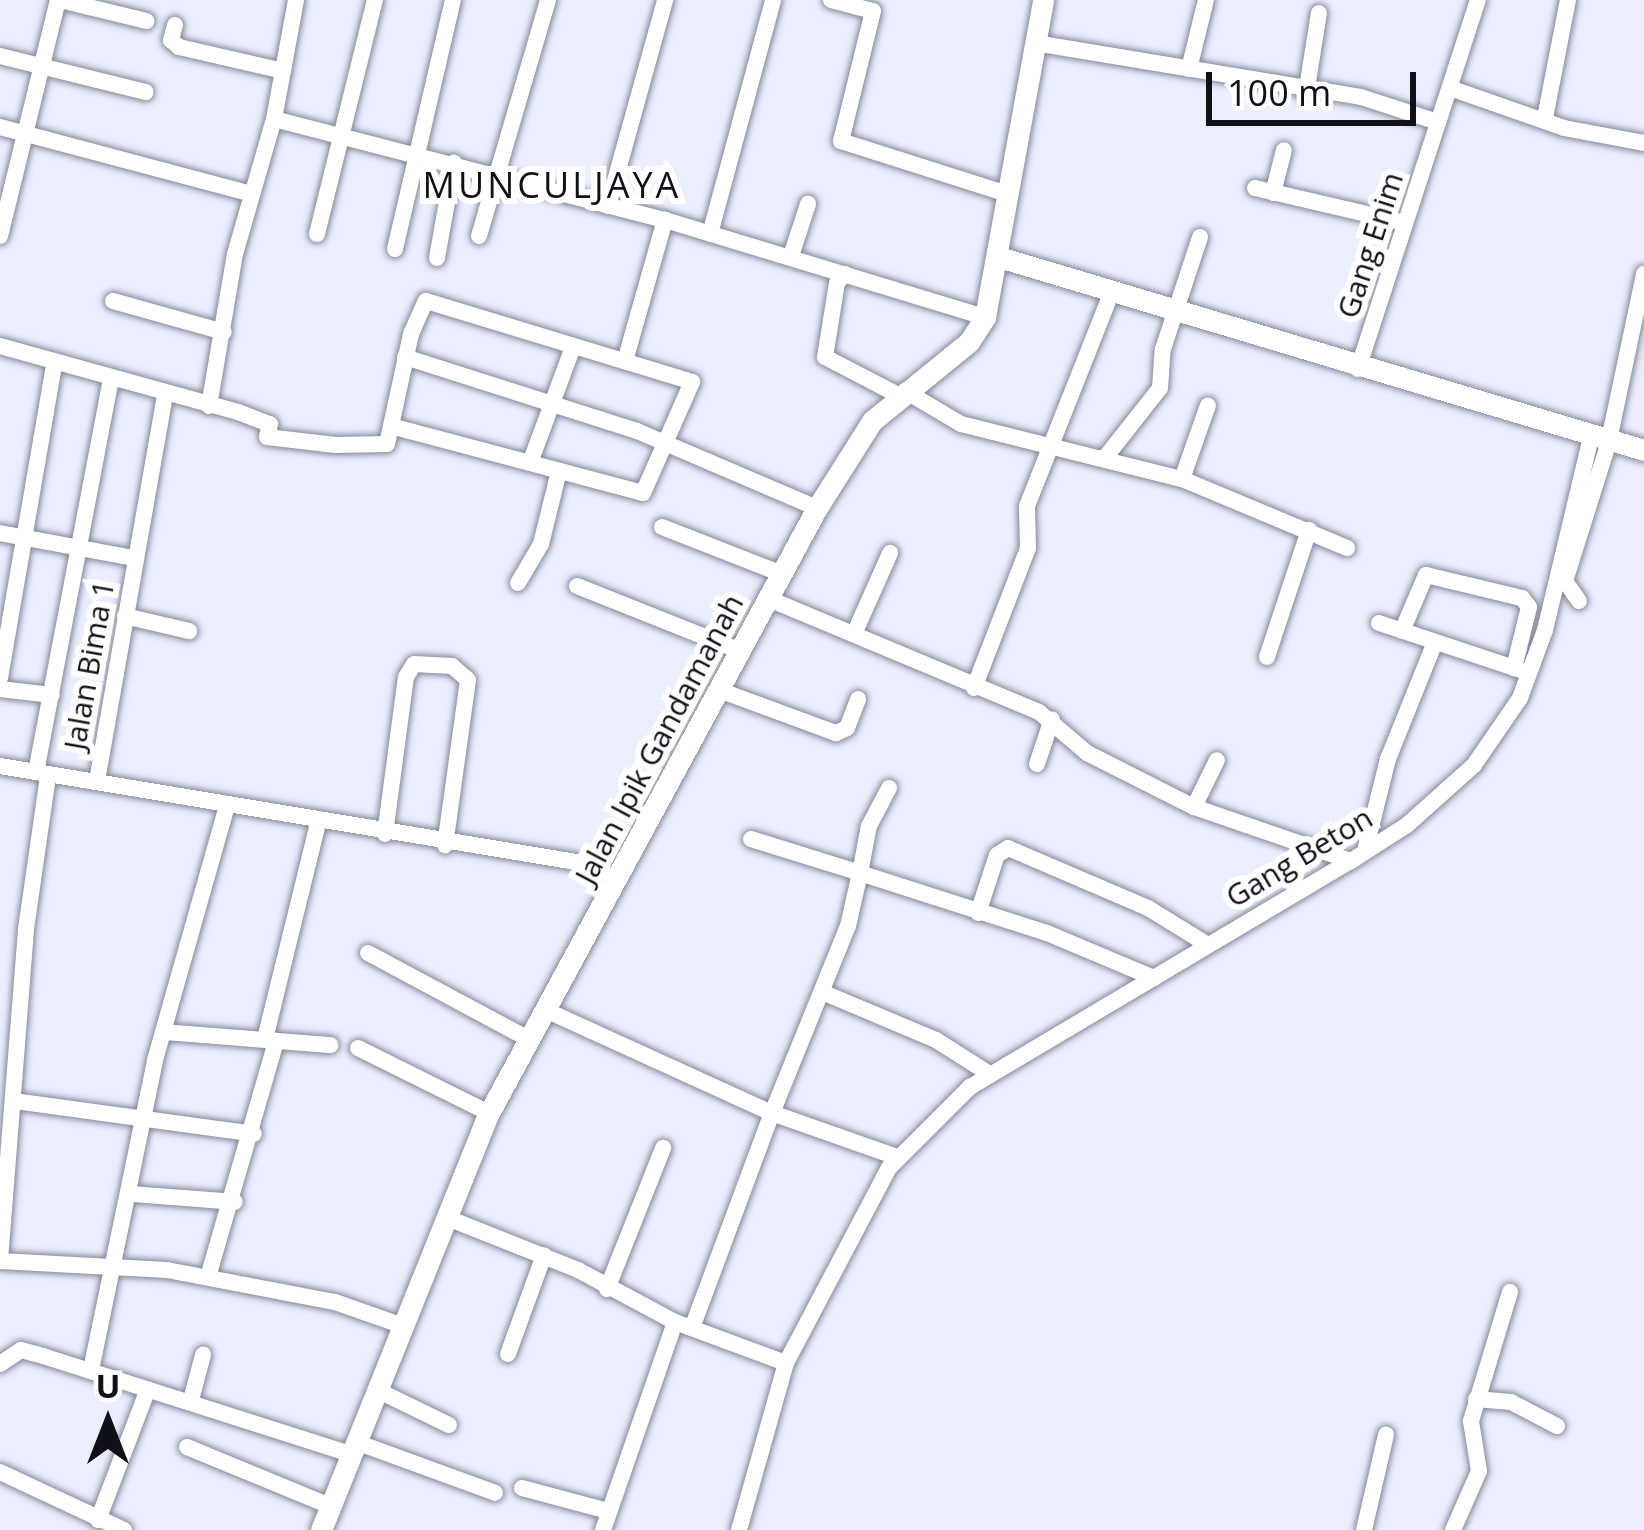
<!DOCTYPE html>
<html>
<head>
<meta charset="utf-8">
<style>
  body { margin:0 }
  #map { position:relative; width:1644px; height:1530px; overflow:hidden; background:#eaeefe; font-family:"Open Sans",sans-serif }
  div>[style] { position:absolute }
  [style*='--x'] { left:calc(var(--x)*1px); top:calc(var(--y)*1px); width:calc(var(--w)*1px); rotate:calc(var(--a)*1deg) }
  .roads { filter:drop-shadow(0 0 3px #84899b) drop-shadow(0 0 3px #84899b) }
  .minor>* { height:16px; margin:-8px; padding:0 8px; transform-origin:8px; border-radius:8px; background:#fff }
  .tertiary>* { height:21px; margin:-10.5px; padding:0 10.5px; transform-origin:10.5px; border-radius:10.5px; background:#fff }
  span { translate:-50% -50%; white-space:nowrap; text-align:center; line-height:1.15; -webkit-text-stroke:12px #fff; paint-order:stroke }
  .street-label { font-size:30px; color:#101118 }
  .quarter-label { font-size:36px; color:#101118; letter-spacing:3px }
  .north { position:absolute; left:48px; top:1362px; width:120px; height:120px; -webkit-text-stroke:9px #fff; paint-order:stroke; rotate:0deg; font-size:33px; font-weight:700; line-height:48px; text-align:center; color:#101118 }
  .north::after { content:''; display:block; margin:auto; width:42px; height:54px; background:#101118; clip-path:polygon(50% 0,100% 100%,50% 72%,0 100%) }
  .scale { position:absolute; left:1206px; top:72px; width:210px; height:54px; box-sizing:border-box; border:6px solid #101118; border-top:0; padding-left:15px; font-size:36px; line-height:42px; white-space:nowrap; color:#101118; -webkit-text-stroke:9px #fff; paint-order:stroke }
</style>
</head>
<body>
<div id="map">
  <div class="roads">
    <div class="minor">
      <div style="--x:60;--y:0;--w:89;--a:13.7"></div>
      <div style="--x:831;--y:0;--w:43;--a:14.7"></div>
      <div style="--x:873;--y:11;--w:134;--a:103.8"></div>
      <div style="--x:841;--y:141;--w:177;--a:17.7"></div>
      <div style="--x:175;--y:25;--w:16;--a:105"></div>
      <div style="--x:171;--y:40;--w:11;--a:41"></div>
      <div style="--x:179;--y:47;--w:107;--a:13"></div>
      <div style="--x:1035;--y:43;--w:330;--a:9.4"></div>
      <div style="--x:1361;--y:97;--w:81;--a:18"></div>
      <div style="--x:0;--y:56;--w:150;--a:13.9"></div>
      <div style="--x:1189;--y:69;--w:71;--a:-76.2"></div>
      <div style="--x:1450;--y:88;--w:121;--a:19.3"></div>
      <div style="--x:1564;--y:128;--w:81;--a:10.6"></div>
      <div style="--x:1306;--y:94;--w:82;--a:-80.9"></div>
      <div style="--x:1545;--y:118;--w:120;--a:-79"></div>
      <div style="--x:274;--y:119;--w:404;--a:14.5"></div>
      <div style="--x:665;--y:220;--w:334;--a:16.9"></div>
      <div style="--x:0;--y:127;--w:261;--a:14.9"></div>
      <div style="--x:1255;--y:188;--w:154;--a:13.1"></div>
      <div style="--x:1273;--y:193;--w:44;--a:-75.7"></div>
      <div style="--x:608;--y:206;--w:214;--a:-74.5"></div>
      <div style="--x:317;--y:234;--w:241;--a:-76.1"></div>
      <div style="--x:710;--y:234;--w:242;--a:-74.9"></div>
      <div style="--x:0;--y:236;--w:243;--a:-76.2"></div>
      <div style="--x:479;--y:236;--w:246;--a:-73.7"></div>
      <div style="--x:395;--y:249;--w:256;--a:-76.9"></div>
      <div style="--x:791;--y:256;--w:55;--a:-71.9"></div>
      <div style="--x:437;--y:258;--w:97;--a:-79.9"></div>
      <div style="--x:845;--y:274;--w:12;--a:132"></div>
      <div style="--x:837;--y:283;--w:75;--a:99.2"></div>
      <div style="--x:825;--y:357;--w:82;--a:27.5"></div>
      <div style="--x:113;--y:301;--w:115;--a:15.6"></div>
      <div style="--x:0;--y:346;--w:247;--a:15.5"></div>
      <div style="--x:238;--y:412;--w:34;--a:21"></div>
      <div style="--x:270;--y:424;--w:13;--a:103"></div>
      <div style="--x:267;--y:437;--w:69;--a:6.6"></div>
      <div style="--x:336;--y:445;--w:51;--a:-1.1"></div>
      <div style="--x:387;--y:444;--w:113;--a:-77.7"></div>
      <div style="--x:411;--y:334;--w:36;--a:-66"></div>
      <div style="--x:426;--y:301;--w:278;--a:16.9"></div>
      <div style="--x:692;--y:382;--w:121;--a:113.8"></div>
      <div style="--x:643;--y:493;--w:260;--a:-165.1"></div>
      <div style="--x:405;--y:357;--w:244;--a:17.7"></div>
      <div style="--x:637;--y:431;--w:196;--a:23.2"></div>
      <div style="--x:625;--y:361;--w:147;--a:-74.2"></div>
      <div style="--x:1358;--y:369;--w:388;--a:-72"></div>
      <div style="--x:905;--y:391;--w:65;--a:30.5"></div>
      <div style="--x:961;--y:424;--w:228;--a:14"></div>
      <div style="--x:1182;--y:479;--w:179;--a:22.7"></div>
      <div style="--x:209;--y:406;--w:154;--a:-80.3"></div>
      <div style="--x:235;--y:254;--w:141;--a:-73.9"></div>
      <div style="--x:274;--y:119;--w:121;--a:-79.5"></div>
      <div style="--x:1104;--y:459;--w:90;--a:-51.7"></div>
      <div style="--x:1160;--y:388;--w:39;--a:-86"></div>
      <div style="--x:1163;--y:349;--w:118;--a:-71.7"></div>
      <div style="--x:530;--y:463;--w:124;--a:-69.7"></div>
      <div style="--x:1182;--y:479;--w:78;--a:-70.6"></div>
      <div style="--x:662;--y:527;--w:129;--a:21.4"></div>
      <div style="--x:0;--y:533;--w:136;--a:10.6"></div>
      <div style="--x:518;--y:583;--w:45;--a:-59.5"></div>
      <div style="--x:541;--y:544;--w:75;--a:-76.1"></div>
      <div style="--x:577;--y:586;--w:175;--a:21.7"></div>
      <div style="--x:769;--y:599;--w:293;--a:22.7"></div>
      <div style="--x:1039;--y:712;--w:63;--a:40.5"></div>
      <div style="--x:1087;--y:753;--w:120;--a:26.8"></div>
      <div style="--x:1194;--y:807;--w:166;--a:19"></div>
      <div style="--x:1579;--y:601;--w:24;--a:-125"></div>
      <div style="--x:1565;--y:581;--w:143;--a:-72.5"></div>
      <div style="--x:1608;--y:445;--w:175;--a:-78.1"></div>
      <div style="--x:125;--y:616;--w:66;--a:13.2"></div>
      <div style="--x:1379;--y:623;--w:149;--a:18.4"></div>
      <div style="--x:1402;--y:631;--w:61;--a:-66.8"></div>
      <div style="--x:1426;--y:575;--w:99;--a:13.5"></div>
      <div style="--x:1522;--y:598;--w:11;--a:52"></div>
      <div style="--x:1529;--y:607;--w:63;--a:103.8"></div>
      <div style="--x:854;--y:634;--w:89;--a:-66"></div>
      <div style="--x:1267;--y:657;--w:134;--a:-71.7"></div>
      <div style="--x:0;--y:678;--w:318;--a:-80.2"></div>
      <div style="--x:974;--y:688;--w:150;--a:-68.9"></div>
      <div style="--x:1028;--y:548;--w:42;--a:-91.4"></div>
      <div style="--x:1027;--y:506;--w:228;--a:-68.4"></div>
      <div style="--x:0;--y:689;--w:52;--a:6.6"></div>
      <div style="--x:719;--y:690;--w:125;--a:20.2"></div>
      <div style="--x:836;--y:733;--w:12;--a:-24"></div>
      <div style="--x:847;--y:728;--w:31;--a:-69"></div>
      <div style="--x:1037;--y:764;--w:47;--a:-71.6"></div>
      <div style="--x:0;--y:766;--w:584;--a:9.46"></div>
      <div style="--x:576;--y:862;--w:46;--a:21.6"></div>
      <div style="--x:36;--y:772;--w:401;--a:-79.2"></div>
      <div style="--x:97;--y:781;--w:393;--a:-80"></div>
      <div style="--x:1194;--y:807;--w:52;--a:-63.9"></div>
      <div style="--x:385;--y:834;--w:158;--a:-82.4"></div>
      <div style="--x:406;--y:677;--w:15;--a:-58"></div>
      <div style="--x:414;--y:664;--w:38;--a:3"></div>
      <div style="--x:452;--y:666;--w:21;--a:41"></div>
      <div style="--x:468;--y:680;--w:167;--a:97.9"></div>
      <div style="--x:751;--y:839;--w:114;--a:17.3"></div>
      <div style="--x:860;--y:873;--w:48;--a:-79.2"></div>
      <div style="--x:869;--y:826;--w:43;--a:-62.2"></div>
      <div style="--x:1366;--y:847;--w:91;--a:-76"></div>
      <div style="--x:1388;--y:759;--w:126;--a:-68.1"></div>
      <div style="--x:978;--y:913;--w:61;--a:-71.9"></div>
      <div style="--x:997;--y:855;--w:13;--a:-32"></div>
      <div style="--x:1008;--y:848;--w:152;--a:23.2"></div>
      <div style="--x:1148;--y:908;--w:70;--a:31.7"></div>
      <div style="--x:368;--y:953;--w:186;--a:28.2"></div>
      <div style="--x:822;--y:992;--w:124;--a:22.8"></div>
      <div style="--x:936;--y:1040;--w:62;--a:32.4"></div>
      <div style="--x:550;--y:1012;--w:244;--a:24.5"></div>
      <div style="--x:772;--y:1113;--w:202;--a:-67.9"></div>
      <div style="--x:848;--y:926;--w:54;--a:-77.2"></div>
      <div style="--x:860;--y:873;--w:196;--a:17.8"></div>
      <div style="--x:1047;--y:933;--w:116;--a:22.8"></div>
      <div style="--x:164;--y:1032;--w:167;--a:4.5"></div>
      <div style="--x:265;--y:1039;--w:221;--a:-76.2"></div>
      <div style="--x:358;--y:1048;--w:146;--a:26.4"></div>
      <div style="--x:14;--y:1101;--w:242;--a:7.8"></div>
      <div style="--x:132;--y:1194;--w:103;--a:4.4"></div>
      <div style="--x:445;--y:1217;--w:143;--a:21.7"></div>
      <div style="--x:578;--y:1270;--w:110;--a:28.2"></div>
      <div style="--x:675;--y:1322;--w:118;--a:20.3"></div>
      <div style="--x:786;--y:1363;--w:221;--a:-62.2"></div>
      <div style="--x:889;--y:1168;--w:115;--a:-45"></div>
      <div style="--x:970;--y:1087;--w:443;--a:-30.7"></div>
      <div style="--x:1351;--y:861;--w:67;--a:-32.7"></div>
      <div style="--x:1407;--y:825;--w:90;--a:-41.8"></div>
      <div style="--x:1474;--y:765;--w:81;--a:-55.5"></div>
      <div style="--x:1520;--y:698;--w:72;--a:-69.8"></div>
      <div style="--x:1545;--y:630;--w:198;--a:-76.6"></div>
      <div style="--x:0;--y:1260;--w:332;--a:-85.5"></div>
      <div style="--x:26;--y:929;--w:155;--a:-81.8"></div>
      <div style="--x:0;--y:1261;--w:167;--a:3.1"></div>
      <div style="--x:167;--y:1270;--w:171;--a:10.8"></div>
      <div style="--x:335;--y:1302;--w:72;--a:19.4"></div>
      <div style="--x:208;--y:1277;--w:245;--a:-73.9"></div>
      <div style="--x:607;--y:1289;--w:152;--a:-68.3"></div>
      <div style="--x:692;--y:1328;--w:229;--a:-69.6"></div>
      <div style="--x:772;--y:1113;--w:133;--a:19.4"></div>
      <div style="--x:508;--y:1354;--w:105;--a:-70"></div>
      <div style="--x:0;--y:1364;--w:25;--a:-34"></div>
      <div style="--x:21;--y:1350;--w:23;--a:15"></div>
      <div style="--x:43;--y:1356;--w:323;--a:17.7"></div>
      <div style="--x:91;--y:1370;--w:317;--a:-78.3"></div>
      <div style="--x:155;--y:1060;--w:265;--a:-74.2"></div>
      <div style="--x:377;--y:1390;--w:80;--a:25.9"></div>
      <div style="--x:1476;--y:1399;--w:35;--a:5"></div>
      <div style="--x:1511;--y:1402;--w:52;--a:27.6"></div>
      <div style="--x:191;--y:1400;--w:47;--a:-75.1"></div>
      <div style="--x:356;--y:1442;--w:148;--a:20.1"></div>
      <div style="--x:187;--y:1447;--w:155;--a:22.4"></div>
      <div style="--x:0;--y:1472;--w:137;--a:25.1"></div>
      <div style="--x:522;--y:1488;--w:89;--a:15"></div>
      <div style="--x:98;--y:1520;--w:140;--a:-69.1"></div>
      <div style="--x:603;--y:1530;--w:220;--a:-70.9"></div>
      <div style="--x:739;--y:1530;--w:173;--a:-74.3"></div>
      <div style="--x:1364;--y:1530;--w:98;--a:-77"></div>
      <div style="--x:1453;--y:1530;--w:64;--a:-66.2"></div>
      <div style="--x:1479;--y:1471;--w:51;--a:-99.1"></div>
      <div style="--x:1471;--y:1421;--w:135;--a:-73.2"></div>
    </div>
    <div class="tertiary">
      <div style="--x:999;--y:257;--w:673;--a:16.66"></div>
      <div style="--x:321;--y:1530;--w:450;--a:-68.1"></div>
      <div style="--x:489;--y:1113;--w:688;--a:-61.54"></div>
      <div style="--x:817;--y:508;--w:103;--a:-57.7"></div>
      <div style="--x:872;--y:421;--w:125;--a:-39.2"></div>
      <div style="--x:969;--y:342;--w:30;--a:-57"></div>
      <div style="--x:985;--y:317;--w:322;--a:-79.6"></div>
    </div>
  </div>
  <div class="street-label">
    <span style="left:1370px;top:245px;rotate:-72deg">Gang Enim</span>
    <span style="left:89px;top:665px;rotate:-80deg">Jalan Bima 1</span>
    <span style="left:659px;top:739px;rotate:-62deg">Jalan Ipik Gandamanah</span>
    <span style="left:1299px;top:857px;rotate:-31deg">Gang Beton</span>
  </div>
  <div class="quarter-label">
    <span style="left:552px;top:185px">MUNCULJAYA</span>
  </div>
  <div class="north">U</div>
  <div class="scale">100 m</div>
</div>
</body>
</html>
